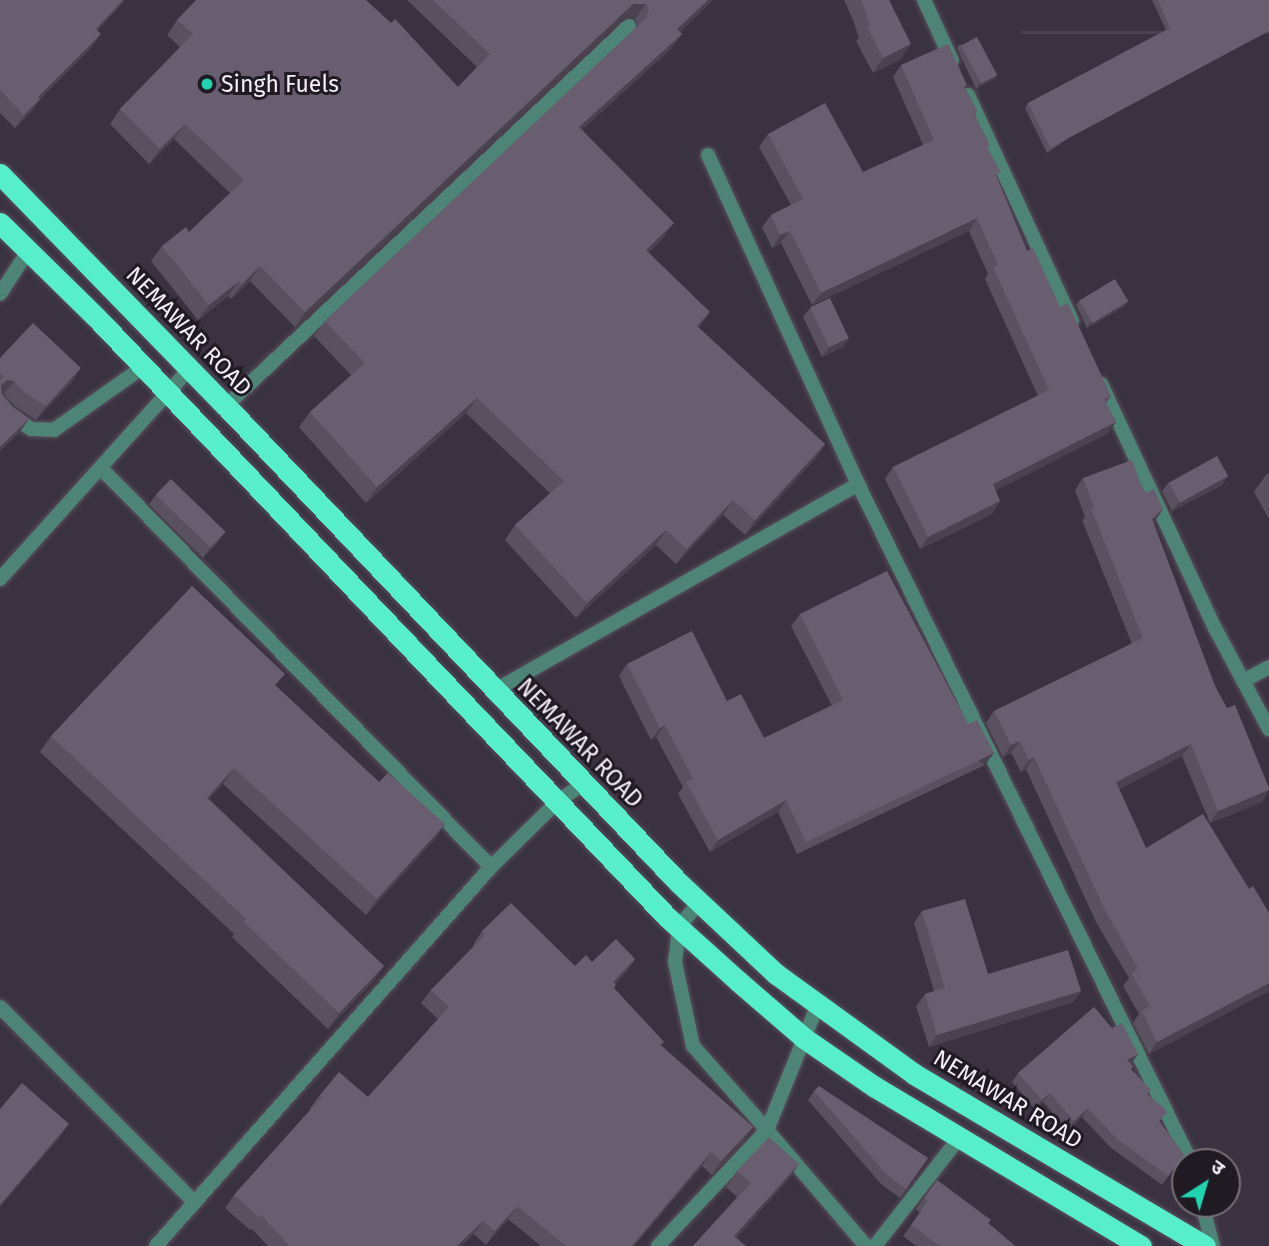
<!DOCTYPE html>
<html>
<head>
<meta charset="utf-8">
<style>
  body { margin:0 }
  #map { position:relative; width:1269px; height:1246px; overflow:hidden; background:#3b3241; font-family:"Fira Sans","Noto Sans Devanagari",sans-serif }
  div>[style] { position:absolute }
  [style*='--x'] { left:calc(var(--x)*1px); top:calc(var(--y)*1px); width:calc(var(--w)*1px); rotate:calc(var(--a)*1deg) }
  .roads { filter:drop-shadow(0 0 2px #59505e) drop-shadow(0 0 2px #59505e) }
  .lane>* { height:14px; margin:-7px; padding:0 7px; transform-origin:7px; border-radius:7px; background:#4e8475 }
  .street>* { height:14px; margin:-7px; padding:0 7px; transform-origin:7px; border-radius:7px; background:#4e8475 }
  .highway>* { height:21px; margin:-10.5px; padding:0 10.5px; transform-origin:10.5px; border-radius:10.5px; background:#57efcb }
  .wall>* { inset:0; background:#5a5160 }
  .shaded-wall>* { inset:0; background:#4a424e; transform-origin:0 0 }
  .building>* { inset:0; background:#695e70; transform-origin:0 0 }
  .dots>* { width:19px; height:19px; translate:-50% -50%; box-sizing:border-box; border:4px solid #201b23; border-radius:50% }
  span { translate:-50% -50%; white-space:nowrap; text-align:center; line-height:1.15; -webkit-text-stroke:6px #201b23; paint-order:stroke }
  .poi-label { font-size:23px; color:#f4eef8 }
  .left { translate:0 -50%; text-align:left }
  .street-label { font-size:23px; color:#f4eef8 }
  .north { position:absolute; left:1171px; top:1148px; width:70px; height:70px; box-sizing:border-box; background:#201b23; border:2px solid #756f78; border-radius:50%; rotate:37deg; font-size:19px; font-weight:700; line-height:28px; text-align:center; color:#f4eef8 }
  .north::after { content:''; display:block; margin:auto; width:24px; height:32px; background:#1fd5b0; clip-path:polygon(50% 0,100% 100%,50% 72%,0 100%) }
</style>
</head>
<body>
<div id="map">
  <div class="roads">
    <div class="lane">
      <div style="--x:0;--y:294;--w:51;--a:-56.9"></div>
      <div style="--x:0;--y:403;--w:13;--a:51"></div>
      <div style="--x:8;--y:413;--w:28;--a:35"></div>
      <div style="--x:31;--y:429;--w:23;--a:2"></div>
      <div style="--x:54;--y:430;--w:109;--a:-35.3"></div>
    </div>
    <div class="street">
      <div style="--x:924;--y:0;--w:67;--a:65.3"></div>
      <div style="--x:968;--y:95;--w:249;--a:65.3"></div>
      <div style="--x:708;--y:155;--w:362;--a:65.5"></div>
      <div style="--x:858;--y:484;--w:755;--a:63.84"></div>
      <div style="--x:1101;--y:384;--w:269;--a:65"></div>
      <div style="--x:1215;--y:628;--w:115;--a:61.9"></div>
      <div style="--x:226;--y:406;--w:554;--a:-43.32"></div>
      <div style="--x:101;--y:468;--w:558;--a:45.65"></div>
      <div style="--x:0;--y:579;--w:283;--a:-48"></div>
      <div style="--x:1243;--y:681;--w:30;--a:-28"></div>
      <div style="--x:494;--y:691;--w:419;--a:-29.6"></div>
      <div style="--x:818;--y:1004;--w:136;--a:112"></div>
      <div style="--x:767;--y:1130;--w:153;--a:49.5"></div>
      <div style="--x:0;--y:1007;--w:276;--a:45.1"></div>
      <div style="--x:1202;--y:1204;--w:43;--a:75.3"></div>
      <div style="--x:156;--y:1246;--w:506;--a:-48.53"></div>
      <div style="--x:491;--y:867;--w:93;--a:-44.6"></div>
      <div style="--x:557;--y:802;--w:32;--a:-35"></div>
      <div style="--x:658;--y:1246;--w:159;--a:-46.8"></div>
      <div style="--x:767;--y:1130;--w:112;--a:-131.4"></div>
      <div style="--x:693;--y:1046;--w:86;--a:-102.1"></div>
      <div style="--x:675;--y:962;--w:35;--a:-83"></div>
      <div style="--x:679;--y:927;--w:32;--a:-51"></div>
      <div style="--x:875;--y:1246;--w:137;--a:-52.1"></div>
    </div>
    <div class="highway">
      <div style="--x:0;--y:174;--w:324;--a:45.8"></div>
      <div style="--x:226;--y:406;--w:656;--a:46.48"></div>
      <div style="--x:678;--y:882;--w:134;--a:43.2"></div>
      <div style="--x:776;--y:974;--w:170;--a:35.9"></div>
      <div style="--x:914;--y:1074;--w:338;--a:30.6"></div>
      <div style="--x:0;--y:223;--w:136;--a:44.4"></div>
      <div style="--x:97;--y:318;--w:827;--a:46.42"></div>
      <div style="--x:667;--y:917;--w:96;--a:42"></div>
      <div style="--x:738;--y:981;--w:87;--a:40.8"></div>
      <div style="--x:804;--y:1038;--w:86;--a:34.6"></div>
      <div style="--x:875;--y:1087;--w:310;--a:30.9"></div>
    </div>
  </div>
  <div class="wall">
    <div style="clip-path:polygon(0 0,125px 0,97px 30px,92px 47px,40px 99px,31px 112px,15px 128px,0 113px)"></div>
    <div style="clip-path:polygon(407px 0,713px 0,680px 32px,682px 34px,671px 49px,582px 129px,663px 238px,648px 253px,699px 328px,825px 444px,815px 459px,745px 535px,723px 515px,676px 564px,656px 545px,576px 618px,505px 540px,515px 525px,550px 493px,466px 413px,366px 503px,299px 427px,310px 412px,351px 375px,314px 336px,325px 321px,638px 26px,635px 19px,622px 19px,295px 327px,250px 281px,231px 299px,228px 296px,198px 320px,151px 261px,162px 246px,189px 232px,230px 193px,174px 139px,149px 164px,110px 124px,120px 109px,180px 47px,167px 35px,177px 20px,458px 87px,477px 67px)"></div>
    <div style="clip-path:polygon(844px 0,889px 0,901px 59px,873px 73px,856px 41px,859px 38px,853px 20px)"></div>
    <div style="clip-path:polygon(1152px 0,1269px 0,1047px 153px,1025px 108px,1028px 103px,1166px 30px)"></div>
    <div style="clip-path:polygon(960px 44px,997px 75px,994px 79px,976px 89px,957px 48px)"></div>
    <div style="clip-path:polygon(901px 65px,965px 88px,977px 111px,975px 114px,988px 149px,997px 178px,1027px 251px,1111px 396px,1106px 403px,1116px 422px,1107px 434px,996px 490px,992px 514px,920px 549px,885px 479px,893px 467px,1038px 396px,985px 279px,988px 274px,969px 231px,812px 305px,781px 243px,772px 248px,762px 227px,771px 215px,791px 205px,759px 147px,768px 134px,863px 172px,923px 145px,893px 77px)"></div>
    <div style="clip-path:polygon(1079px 301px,1128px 301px,1125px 306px,1087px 328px,1076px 305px)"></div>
    <div style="clip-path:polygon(810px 308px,849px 338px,843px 347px,822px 357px,803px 317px)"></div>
    <div style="clip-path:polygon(0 358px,72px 382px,36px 420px,15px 406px,4px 394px,2px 394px,10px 405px,29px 419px,19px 433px,0 451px)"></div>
    <div style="clip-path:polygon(1269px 473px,1269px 519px,1254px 492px,1266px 475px)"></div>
    <div style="clip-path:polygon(1228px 476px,1222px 485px,1172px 511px,1162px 491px,1169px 482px)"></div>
    <div style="clip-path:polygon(1083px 478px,1142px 487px,1146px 493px,1163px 509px,1153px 522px,1215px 686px,1262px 802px,1210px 823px,1182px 756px,1119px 789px,1146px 848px,1249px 889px,1269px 913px,1269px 991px,1149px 1054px,1133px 1023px,1139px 1014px,1123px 986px,1129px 978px,1096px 922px,1026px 769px,1021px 772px,1011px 753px,1003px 757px,986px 723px,994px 711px,1132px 644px,1082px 520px,1085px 517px,1075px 490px)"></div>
    <div style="clip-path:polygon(156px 495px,219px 541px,203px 558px,149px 504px)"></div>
    <div style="clip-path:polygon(800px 614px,985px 765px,797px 854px,778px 812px,710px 852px,678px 794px,683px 787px,656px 737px,651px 740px,619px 676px,627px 664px,727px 701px,764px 738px,832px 706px,791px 626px)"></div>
    <div style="clip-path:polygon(277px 687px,379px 782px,445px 824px,434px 840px,366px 915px,223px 784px,209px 799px,384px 966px,372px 983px,328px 1029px,232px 937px,234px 934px,40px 752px,51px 736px)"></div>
    <div style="clip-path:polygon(922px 911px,988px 974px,1081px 991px,1073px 1002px,929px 1047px,916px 1006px,925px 994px,934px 991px,914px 923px)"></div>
    <div style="clip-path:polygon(482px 931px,575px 966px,592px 962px,635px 959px,626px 972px,615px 984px,614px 989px,664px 1042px,661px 1045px,753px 1127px,744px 1141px,712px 1175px,702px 1166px,634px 1246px,541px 1246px,508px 1219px,486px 1245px,474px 1234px,461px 1246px,268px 1246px,252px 1229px,250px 1230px,225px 1208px,234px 1195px,311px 1109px,310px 1108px,320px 1095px,368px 1097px,438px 1019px,421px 1003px,431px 990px,474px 946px,473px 945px)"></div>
    <div style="clip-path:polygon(1131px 1063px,1131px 1070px,1148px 1095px,1160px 1122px,1184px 1155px,1162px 1185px,1110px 1147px,1082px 1117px,1068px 1130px,1043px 1102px,1035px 1109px,1012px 1082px,1018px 1073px,1132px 1063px)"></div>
    <div style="clip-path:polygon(814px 1091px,928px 1158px,900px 1198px,881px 1184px,808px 1100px)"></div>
    <div style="clip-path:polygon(799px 1164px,788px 1180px,736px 1238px,693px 1246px,737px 1197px,726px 1187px,737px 1171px)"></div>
    <div style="clip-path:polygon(924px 1198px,988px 1223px,1015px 1246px,916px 1246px,903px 1236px,920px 1213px,916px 1209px)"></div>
  </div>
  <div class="shaded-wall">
    <div style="clip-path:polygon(123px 0,125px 0,122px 4px,87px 42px,96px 29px)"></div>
    <div style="clip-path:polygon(708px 0,713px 0,667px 44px,677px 29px)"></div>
    <div style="clip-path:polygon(633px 4px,646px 4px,635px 19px,622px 19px,295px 327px,305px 312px)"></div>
    <div style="left:1269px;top:31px;width:3px;height:248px;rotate:90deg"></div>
    <div style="clip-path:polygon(101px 34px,92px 47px,35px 105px,40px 99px,31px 112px,15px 128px,38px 97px)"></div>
    <div style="clip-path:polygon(682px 34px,671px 49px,569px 142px,579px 127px)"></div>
    <div style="clip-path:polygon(911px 44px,901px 59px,873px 73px,883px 58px)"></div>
    <div style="clip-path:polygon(997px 75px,994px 79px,976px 89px,979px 84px)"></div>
    <div style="clip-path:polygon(185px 124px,174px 139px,149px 164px,160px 149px)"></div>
    <div style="clip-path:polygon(977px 218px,969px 231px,812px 305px,821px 293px)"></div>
    <div style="clip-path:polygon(674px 223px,663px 238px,635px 265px,646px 250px)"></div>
    <div style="clip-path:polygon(790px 231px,781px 243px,772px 248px,780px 235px)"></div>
    <div style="clip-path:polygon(260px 266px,250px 281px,231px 299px,242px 284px)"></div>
    <div style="clip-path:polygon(239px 281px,228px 296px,198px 320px,209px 305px)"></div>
    <div style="clip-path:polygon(1128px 301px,1125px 306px,1087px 328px,1090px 323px)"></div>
    <div style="clip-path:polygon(710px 312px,700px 327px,687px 341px,697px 326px)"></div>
    <div style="clip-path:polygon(849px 338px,843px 347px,822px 357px,828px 348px)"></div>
    <div style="clip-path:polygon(81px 368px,72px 382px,36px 420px,46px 406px)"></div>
    <div style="clip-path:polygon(7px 380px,14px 381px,4px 394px,0 394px,0 387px)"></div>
    <div style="clip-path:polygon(477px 398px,466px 413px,366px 503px,377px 487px)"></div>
    <div style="clip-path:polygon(29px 419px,19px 433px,0 451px,0 447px)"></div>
    <div style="clip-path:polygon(1116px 422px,1107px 434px,984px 496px,993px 484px)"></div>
    <div style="clip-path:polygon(825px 444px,815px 459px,745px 535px,755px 520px)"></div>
    <div style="clip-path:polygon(1228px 476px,1222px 485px,1172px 511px,1178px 503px)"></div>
    <div style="clip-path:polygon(733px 500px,723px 515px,676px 564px,687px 549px)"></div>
    <div style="clip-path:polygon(1000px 501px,992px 514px,920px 549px,928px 537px)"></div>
    <div style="clip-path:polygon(1163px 509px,1155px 521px,1144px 531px,1152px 519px)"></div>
    <div style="clip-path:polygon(666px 530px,656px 545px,576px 618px,587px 603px)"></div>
    <div style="clip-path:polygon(225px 532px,219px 541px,203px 558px,209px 549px)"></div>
    <div style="clip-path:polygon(665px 725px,656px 737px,651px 740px,660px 728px)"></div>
    <div style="clip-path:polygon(1020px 741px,1011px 753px,1003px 757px,1011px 745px)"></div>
    <div style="clip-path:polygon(1191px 744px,1182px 756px,1108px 794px,1116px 782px)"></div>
    <div style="left:994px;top:753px;width:15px;height:208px;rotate:127deg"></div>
    <div style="clip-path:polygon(1034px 757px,1026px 769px,1021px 772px,1029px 760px)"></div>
    <div style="clip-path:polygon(234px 768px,223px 784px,195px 814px,207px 798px)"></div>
    <div style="clip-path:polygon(1269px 790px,1262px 802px,1210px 823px,1218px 811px)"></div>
    <div style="clip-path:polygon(786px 800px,778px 812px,710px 852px,718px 840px)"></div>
    <div style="clip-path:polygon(445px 824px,434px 840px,366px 915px,377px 899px)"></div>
    <div style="clip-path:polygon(635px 959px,626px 972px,603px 995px,613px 982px)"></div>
    <div style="clip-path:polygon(384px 966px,372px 983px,328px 1029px,339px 1013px)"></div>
    <div style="clip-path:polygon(1269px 983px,1269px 991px,1149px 1054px,1157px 1042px)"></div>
    <div style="clip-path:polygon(1081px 991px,1073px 1002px,929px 1047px,937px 1035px)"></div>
    <div style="clip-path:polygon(1138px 1054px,1132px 1063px,1121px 1068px,1127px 1060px)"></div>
    <div style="clip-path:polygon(1050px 1093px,1043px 1102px,1035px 1109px,1042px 1100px)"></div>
    <div style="clip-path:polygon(1088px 1108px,1082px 1117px,1068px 1130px,1074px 1121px)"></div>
    <div style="clip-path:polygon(69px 1124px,60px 1137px,0 1207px,0 1205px)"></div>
    <div style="clip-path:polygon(753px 1127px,744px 1141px,712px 1175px,721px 1161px)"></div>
    <div style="clip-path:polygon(711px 1152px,702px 1166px,634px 1246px,632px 1246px)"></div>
    <div style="clip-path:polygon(799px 1164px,788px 1180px,729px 1246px,734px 1236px)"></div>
    <div style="clip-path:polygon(517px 1206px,508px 1219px,486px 1245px,495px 1231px)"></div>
    <div style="clip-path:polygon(483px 1221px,474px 1234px,461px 1246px,457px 1246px)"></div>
  </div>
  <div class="building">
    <div style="clip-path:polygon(0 0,123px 0,96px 29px,101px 34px,38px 97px,40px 99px,24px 115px,0 90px)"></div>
    <div style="clip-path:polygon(196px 0,366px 0,391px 23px,395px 19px,458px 87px,490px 54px,433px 0,708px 0,677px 29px,682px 34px,579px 127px,674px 223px,646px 250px,710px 312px,697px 326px,825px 444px,755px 520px,733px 500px,687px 549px,666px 530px,587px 603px,515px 525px,564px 481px,477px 398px,377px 487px,310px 412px,365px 363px,325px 321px,646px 18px,649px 9px,646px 4px,633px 4px,305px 312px,260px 266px,242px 284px,239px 281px,209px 305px,162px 246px,186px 227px,189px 232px,244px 180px,185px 124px,160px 149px,120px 109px,193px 34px,177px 20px)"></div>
    <div style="clip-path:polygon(861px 0,889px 0,911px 44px,883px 58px,867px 26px,870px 25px)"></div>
    <div style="clip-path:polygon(1158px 0,1269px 0,1269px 31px,1050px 148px,1028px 103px,1170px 28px)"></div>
    <div style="left:977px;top:37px;width:43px;height:18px;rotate:62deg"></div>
    <div style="clip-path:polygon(948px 44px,967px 85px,964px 87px,977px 111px,974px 113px,990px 145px,987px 147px,1001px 172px,996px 175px,1027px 251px,1033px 248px,1060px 307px,1068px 303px,1111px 396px,1104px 399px,1116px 422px,993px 484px,1000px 501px,928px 537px,893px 467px,1049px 390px,993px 267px,998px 265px,977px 218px,821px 293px,790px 231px,780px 235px,771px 215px,803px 199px,768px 134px,825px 103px,863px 172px,934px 140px,901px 65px)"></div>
    <div style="left:1115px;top:279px;width:26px;height:42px;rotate:59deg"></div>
    <div style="left:830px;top:298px;width:44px;height:22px;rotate:65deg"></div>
    <div style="clip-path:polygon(33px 323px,81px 368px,46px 406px,24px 392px,14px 381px,7px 380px,1px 385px,2px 395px,10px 405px,29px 419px,0 447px,0 381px,4px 377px,0 373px,0 358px)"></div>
    <div style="left:1217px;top:456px;width:23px;height:55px;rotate:61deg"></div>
    <div style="clip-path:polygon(1132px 460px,1142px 487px,1146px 493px,1154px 489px,1163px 509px,1152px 519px,1215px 686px,1227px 708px,1235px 705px,1269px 788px,1269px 790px,1218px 811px,1191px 744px,1116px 782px,1146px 848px,1203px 814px,1249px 889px,1253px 886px,1269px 913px,1269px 983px,1157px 1042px,1142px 1011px,1150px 1006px,1132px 974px,1138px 968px,1105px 910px,1034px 757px,1029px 760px,1020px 741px,1011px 745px,994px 711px,1143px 638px,1091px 508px,1094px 507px,1083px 478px)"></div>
    <div style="left:171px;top:479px;width:76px;height:22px;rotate:44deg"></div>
    <div style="clip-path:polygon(887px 571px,968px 724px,977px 720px,994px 753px,806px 842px,786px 800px,718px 840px,686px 782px,693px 779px,665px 725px,660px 728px,627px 664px,692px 631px,727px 701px,741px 694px,764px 738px,843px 700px,800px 614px)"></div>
    <div style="clip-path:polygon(192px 586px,285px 674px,275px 685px,379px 782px,388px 773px,445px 824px,377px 899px,234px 768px,207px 798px,384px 966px,339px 1013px,243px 921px,246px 919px,51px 736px)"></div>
    <div style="clip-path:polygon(965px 899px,988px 974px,1068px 950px,1081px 991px,937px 1035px,925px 994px,945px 988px,922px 911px)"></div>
    <div style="clip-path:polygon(511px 903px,575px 966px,586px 955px,592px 962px,616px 939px,635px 959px,613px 982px,616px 985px,614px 988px,664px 1042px,660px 1045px,753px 1127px,721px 1161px,711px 1152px,632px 1246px,566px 1246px,517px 1206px,495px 1231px,483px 1221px,457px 1246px,290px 1246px,261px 1215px,259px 1217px,234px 1195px,322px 1097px,320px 1095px,339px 1072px,368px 1097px,449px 1007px,431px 990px,485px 935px,482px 931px)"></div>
    <div style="clip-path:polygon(1094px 1007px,1112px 1028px,1122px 1023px,1138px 1054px,1127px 1060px,1133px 1066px,1131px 1069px,1151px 1090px,1147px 1094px,1165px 1109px,1167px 1113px,1159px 1121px,1184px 1155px,1168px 1176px,1116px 1138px,1088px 1108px,1074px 1121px,1050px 1093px,1042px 1100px,1018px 1073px)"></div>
    <div style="clip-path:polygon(22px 1083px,69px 1124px,0 1205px,0 1109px)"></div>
    <div style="clip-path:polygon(819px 1086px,928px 1158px,906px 1189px,887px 1175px,814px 1091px)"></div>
    <div style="clip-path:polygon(769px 1137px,799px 1164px,734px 1236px,746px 1246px,693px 1246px,751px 1183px,737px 1171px)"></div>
    <div style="clip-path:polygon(937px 1180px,991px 1220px,988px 1223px,1015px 1246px,940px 1246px,911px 1225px,928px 1201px,924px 1198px)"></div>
  </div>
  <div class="dots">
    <div style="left:207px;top:84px;background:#1fd5b0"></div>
  </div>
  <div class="poi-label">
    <span class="left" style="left:221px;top:84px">Singh Fuels</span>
  </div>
  <div class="street-label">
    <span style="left:189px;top:331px;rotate:46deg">NEMAWAR ROAD</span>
    <span style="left:580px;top:743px;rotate:46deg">NEMAWAR ROAD</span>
    <span style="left:1008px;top:1099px;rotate:31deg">NEMAWAR ROAD</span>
  </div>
  <div class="north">उ</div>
</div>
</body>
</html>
